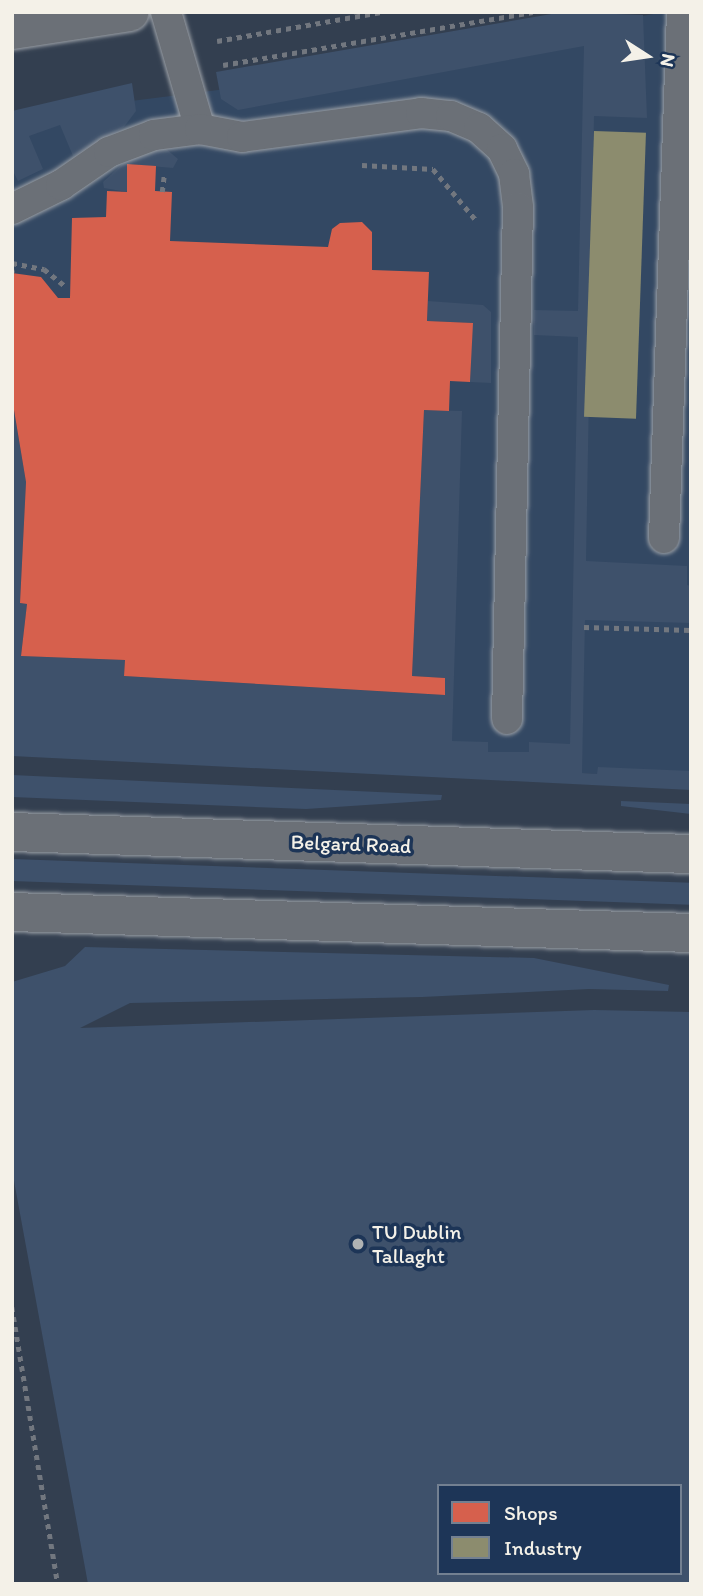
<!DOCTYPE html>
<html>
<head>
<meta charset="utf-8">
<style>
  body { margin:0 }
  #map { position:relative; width:703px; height:1596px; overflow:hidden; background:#333f50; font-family:Itim,sans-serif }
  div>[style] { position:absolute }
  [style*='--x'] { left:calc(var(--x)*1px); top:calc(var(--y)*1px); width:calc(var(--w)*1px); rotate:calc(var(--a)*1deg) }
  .built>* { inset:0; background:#334863 }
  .green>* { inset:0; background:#3e516b; transform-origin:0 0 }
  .shops>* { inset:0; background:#d6604d }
  .industry>* { inset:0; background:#8c8c6e; transform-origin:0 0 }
  .path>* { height:4.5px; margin-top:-2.25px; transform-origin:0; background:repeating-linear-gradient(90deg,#72777f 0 5px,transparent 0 10px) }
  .roads { filter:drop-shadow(0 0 2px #9ba0a6) drop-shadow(0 0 2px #9ba0a6) }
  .service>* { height:30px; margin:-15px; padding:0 15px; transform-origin:15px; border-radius:15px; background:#6b7077 }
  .tertiary>* { height:38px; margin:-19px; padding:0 19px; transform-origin:19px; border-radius:19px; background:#6b7077 }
  .secondary>* { height:38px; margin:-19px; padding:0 19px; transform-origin:19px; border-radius:19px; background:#6b7077 }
  .dots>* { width:19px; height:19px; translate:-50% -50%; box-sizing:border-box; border:4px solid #1d3557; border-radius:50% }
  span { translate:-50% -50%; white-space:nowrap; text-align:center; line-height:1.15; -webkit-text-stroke:7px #1d3557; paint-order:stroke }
  .street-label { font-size:21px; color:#f4f1e8 }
  .poi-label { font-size:21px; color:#f4f1e8 }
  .left { translate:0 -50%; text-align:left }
  .frame { position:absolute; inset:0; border:14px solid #f4f1e8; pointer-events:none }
  .legend { position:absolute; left:437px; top:1484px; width:245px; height:91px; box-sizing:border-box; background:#1d3557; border:2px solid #738091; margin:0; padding:9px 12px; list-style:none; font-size:21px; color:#f4f1e8 }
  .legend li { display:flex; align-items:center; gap:14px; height:35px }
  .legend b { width:35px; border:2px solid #738091 }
  .north { position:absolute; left:612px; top:21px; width:70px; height:70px; -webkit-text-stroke:5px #1d3557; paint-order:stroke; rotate:102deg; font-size:19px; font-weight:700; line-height:28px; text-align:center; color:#f4f1e8 }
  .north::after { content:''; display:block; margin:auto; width:24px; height:32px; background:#f4f1e8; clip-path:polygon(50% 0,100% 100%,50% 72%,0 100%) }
</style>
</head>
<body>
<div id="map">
  <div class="built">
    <div style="clip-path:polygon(665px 12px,691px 12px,691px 779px,12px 744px,12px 129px,60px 110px,218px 90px)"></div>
  </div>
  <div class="green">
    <div style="clip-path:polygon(563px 12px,643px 15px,647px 118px,594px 116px,586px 561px,687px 566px,687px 585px,691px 586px,691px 623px,585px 620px,582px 773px,597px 774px,598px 767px,691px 771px,691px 790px,12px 756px,12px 398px,26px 482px,20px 603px,27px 604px,21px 656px,125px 660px,124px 676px,444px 695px,445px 678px,412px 676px,424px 410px,462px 411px,452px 741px,488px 742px,488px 752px,529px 752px,529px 742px,570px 744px,578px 337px,534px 335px,534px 310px,578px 311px,584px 46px,238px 110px,221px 99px,216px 72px)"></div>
    <div style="clip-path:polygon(132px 83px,136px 111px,124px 127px,73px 156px,60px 125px,29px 136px,43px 169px,18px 181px,12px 169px,12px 111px)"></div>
    <div style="clip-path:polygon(165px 148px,178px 159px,173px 168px,128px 164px,127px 192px,104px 188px,103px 182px,128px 159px)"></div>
    <div style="clip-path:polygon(428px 301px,483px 305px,491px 312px,491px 383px,470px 382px,472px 323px,427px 321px)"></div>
    <div style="clip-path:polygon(12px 775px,442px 795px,441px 800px,306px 809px,12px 797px)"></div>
    <div style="clip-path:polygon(621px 801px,691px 804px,691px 814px,621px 806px)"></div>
    <div style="left:12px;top:859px;width:679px;height:22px;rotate:2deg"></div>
    <div style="clip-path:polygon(evenodd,85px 947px,534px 958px,669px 985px,668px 991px,589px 989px,422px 997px,130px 1003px,80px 1028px,594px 1010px,691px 1012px,691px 1584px,88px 1584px,12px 1170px,12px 982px,65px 966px,85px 947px,439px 1486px,680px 1486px,680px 1573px,439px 1573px,439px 1486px)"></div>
  </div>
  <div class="shops">
    <div style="clip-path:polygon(127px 164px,156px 166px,155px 191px,172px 192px,170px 241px,328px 247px,332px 229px,340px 223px,362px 222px,372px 232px,372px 270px,429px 272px,427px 321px,473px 323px,470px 382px,450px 381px,449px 411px,424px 410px,412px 676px,445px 678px,445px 695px,124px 676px,125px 660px,21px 656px,27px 604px,20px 603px,26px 482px,12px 398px,12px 273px,41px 277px,58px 298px,70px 298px,72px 218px,106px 217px,107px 191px,127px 192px)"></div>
  </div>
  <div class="industry">
    <div style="left:594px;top:131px;width:52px;height:286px;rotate:2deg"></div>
  </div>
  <div class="path">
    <div style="--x:217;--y:41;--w:168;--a:-10"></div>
    <div style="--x:223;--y:65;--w:314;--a:-9.7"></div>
    <div style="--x:362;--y:165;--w:71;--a:3.2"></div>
    <div style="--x:433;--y:169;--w:67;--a:49.9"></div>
    <div style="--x:162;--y:192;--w:17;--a:-83"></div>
    <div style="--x:12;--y:263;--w:33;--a:11"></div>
    <div style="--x:44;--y:269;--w:26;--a:39"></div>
    <div style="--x:12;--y:270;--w:3;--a:72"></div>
    <div style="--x:584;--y:627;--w:107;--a:1.6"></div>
    <div style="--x:12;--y:1307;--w:281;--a:80.6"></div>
  </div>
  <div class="roads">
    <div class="service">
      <div style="--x:166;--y:12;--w:122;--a:73.8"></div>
      <div style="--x:12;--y:209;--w:55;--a:-26.1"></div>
      <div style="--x:61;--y:185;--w:58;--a:-34.5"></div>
      <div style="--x:109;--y:152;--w:48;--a:-20.7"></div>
      <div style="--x:154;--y:135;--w:46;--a:-7.4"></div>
      <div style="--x:200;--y:129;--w:43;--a:10.8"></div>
      <div style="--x:242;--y:137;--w:181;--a:-7.6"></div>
      <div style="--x:421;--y:113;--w:30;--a:6"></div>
      <div style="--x:451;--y:116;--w:30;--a:23"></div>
      <div style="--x:479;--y:128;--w:31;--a:42"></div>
      <div style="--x:502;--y:149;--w:28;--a:64"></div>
      <div style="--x:514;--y:174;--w:33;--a:83"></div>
      <div style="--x:518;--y:207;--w:512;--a:91.23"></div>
      <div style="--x:664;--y:538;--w:526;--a:-88.04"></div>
    </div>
    <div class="tertiary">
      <div style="--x:12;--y:30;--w:119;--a:-8.7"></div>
    </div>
    <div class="secondary">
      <div style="--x:12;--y:832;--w:679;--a:1.86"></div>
      <div style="--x:12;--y:912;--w:679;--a:1.77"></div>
    </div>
  </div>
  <div class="dots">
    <div style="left:358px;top:1244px;background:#b0b3b3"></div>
  </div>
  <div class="street-label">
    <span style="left:351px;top:844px;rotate:2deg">Belgard Road</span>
  </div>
  <div class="poi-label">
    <span class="left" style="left:372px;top:1244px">TU Dublin<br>Tallaght</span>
  </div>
  <div class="frame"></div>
  <ul class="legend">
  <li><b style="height:19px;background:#d6604d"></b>Shops</li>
  <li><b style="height:19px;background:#8c8c6e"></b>Industry</li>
  </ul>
  <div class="north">N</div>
</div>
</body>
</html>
